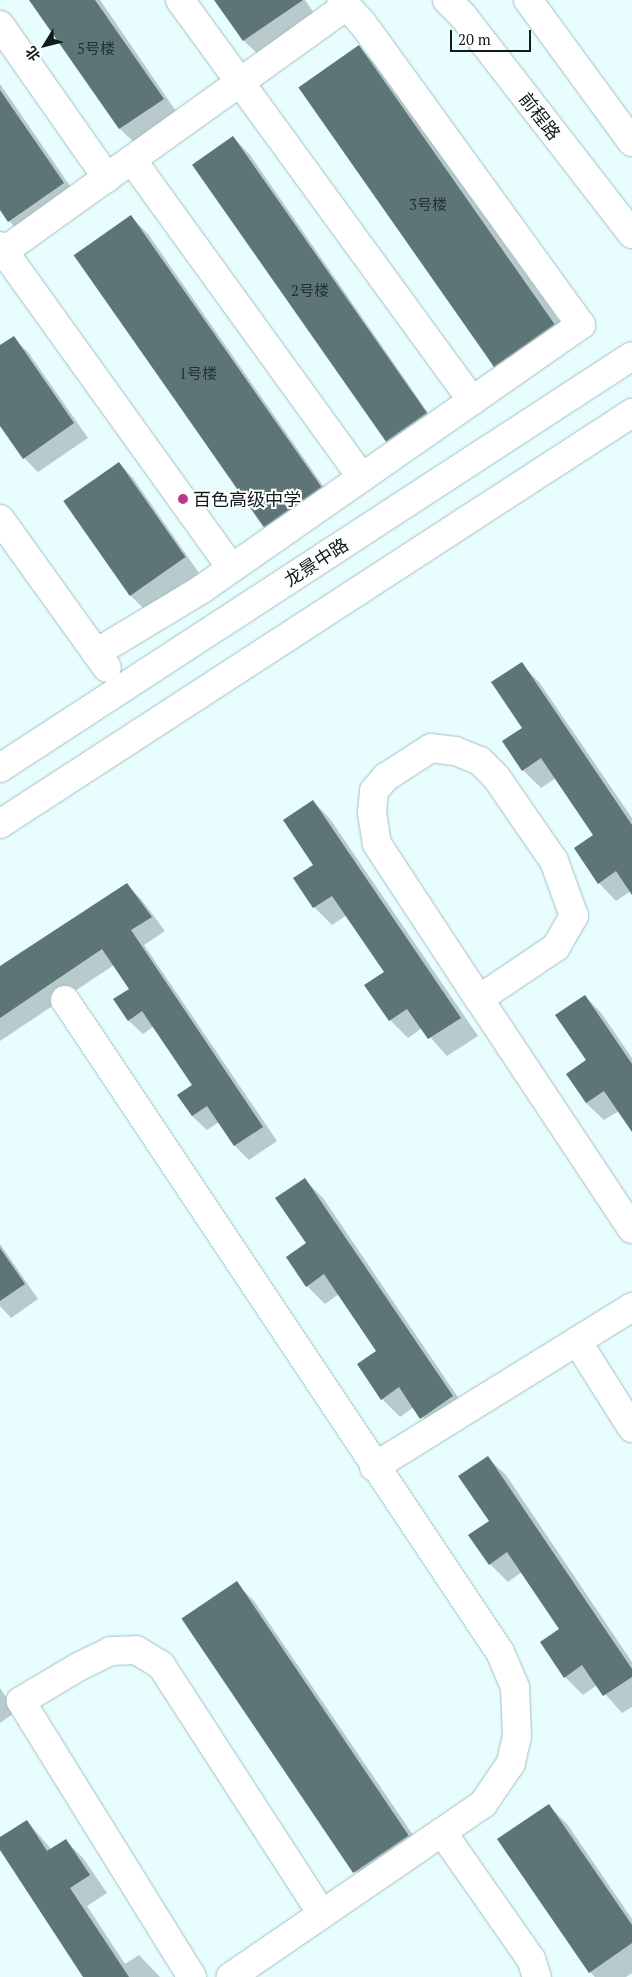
<!DOCTYPE html>
<html>
<head>
<meta charset="utf-8">
<style>
  body { margin:0 }
  #map { position:relative; width:632px; height:1977px; overflow:hidden; background:#e7fdfe; font-family:"PT Serif","Noto Sans SC",serif }
  div>[style] { position:absolute }
  [style*='--x'] { left:calc(var(--x)*1px); top:calc(var(--y)*1px); width:calc(var(--w)*1px); rotate:calc(var(--a)*1deg) }
  .shadow>* { inset:0; background:#0003 }
  .building>* { inset:0; background:#5d7576; transform-origin:0 0 }
  .roads { filter:drop-shadow(0 0 1px #a5bfc0) drop-shadow(0 0 1px #a5bfc0) }
  .minor>* { height:28px; margin:-14px; padding:0 14px; transform-origin:14px; border-radius:14px; background:#fff }
  .dots>* { width:14px; height:14px; translate:-50% -50%; box-sizing:border-box; border:2px solid #fff; border-radius:50% }
  span { translate:-50% -50%; white-space:nowrap; text-align:center; line-height:1.15; -webkit-text-stroke:4px #fff; paint-order:stroke }
  .number-label { font-size:15px; color:#243232 }
  .number-label span { -webkit-text-stroke-width:0 }
  .street-label { font-size:18px; color:#111b1c }
  .poi-label { font-size:18px; color:#111b1c }
  .left { translate:0 -50%; text-align:left }
  .north { position:absolute; left:20px; top:20px; width:50px; height:50px; -webkit-text-stroke:4px #fff; paint-order:stroke; rotate:234deg; font-size:14px; font-weight:700; line-height:20px; text-align:center; color:#111b1c }
  .north::after { content:''; display:block; margin:auto; width:18px; height:22px; background:#111b1c; clip-path:polygon(50% 0,100% 100%,50% 72%,0 100%) }
  .scale { position:absolute; left:450px; top:30px; width:81px; height:22px; box-sizing:border-box; border:2px solid #111b1c; border-top:0; padding-left:6px; font-size:15px; line-height:18px; white-space:nowrap; color:#111b1c; -webkit-text-stroke:4px #fff; paint-order:stroke }
</style>
</head>
<body>
<div id="map">
  <div class="shadow">
    <div style="clip-path:polygon(31px 0,100px 0,180px 117px,138px 146px,120px 129px)"></div>
    <div style="clip-path:polygon(216px 0,305px 0,318px 19px,262px 58px,244px 41px)"></div>
    <div style="clip-path:polygon(358px 47px,376px 64px,574px 341px,511px 385px,493px 367px)"></div>
    <div style="clip-path:polygon(0 84px,81px 202px,27px 239px,9px 221px,0 208px)"></div>
    <div style="clip-path:polygon(233px 137px,250px 155px,442px 433px,404px 460px,386px 442px)"></div>
    <div style="clip-path:polygon(130px 216px,148px 234px,337px 506px,281px 545px,263px 527px,75px 255px)"></div>
    <div style="clip-path:polygon(13px 338px,28px 352px,88px 438px,38px 472px,24px 458px,0 424px,0 347px)"></div>
    <div style="clip-path:polygon(119px 463px,133px 478px,199px 573px,145px 610px,130px 595px,65px 501px)"></div>
    <div style="clip-path:polygon(521px 664px,539px 682px,632px 818px,632px 893px,631px 891px,616px 901px,599px 883px,594px 835px,556px 778px,541px 788px,523px 770px)"></div>
    <div style="clip-path:polygon(313px 801px,330px 819px,478px 1036px,447px 1056px,422px 1028px,408px 1038px,390px 1020px,386px 973px,347px 915px,332px 925px,314px 907px,295px 879px,315px 865px)"></div>
    <div style="clip-path:polygon(126px 884px,141px 899px,165px 931px,144px 945px,277px 1141px,249px 1160px,235px 1146px,219px 1122px,207px 1130px,192px 1116px,179px 1095px,194px 1085px,154px 1026px,143px 1034px,128px 1020px,130px 989px,114px 965px,0 1041px,0 967px)"></div>
    <div style="clip-path:polygon(585px 996px,602px 1014px,632px 1058px,632px 1130px,619px 1111px,604px 1120px,586px 1103px)"></div>
    <div style="clip-path:polygon(305px 1180px,323px 1198px,470px 1415px,439px 1436px,414px 1407px,400px 1417px,382px 1399px,378px 1351px,339px 1294px,325px 1304px,307px 1286px)"></div>
    <div style="clip-path:polygon(0 1244px,38px 1299px,11px 1318px,0 1306px)"></div>
    <div style="clip-path:polygon(488px 1458px,506px 1475px,632px 1662px,632px 1707px,622px 1713px,597px 1685px,583px 1695px,565px 1677px,561px 1629px,522px 1572px,508px 1582px,490px 1564px)"></div>
    <div style="clip-path:polygon(236px 1583px,254px 1601px,426px 1854px,374px 1890px,356px 1872px)"></div>
    <div style="clip-path:polygon(0 1688px,16px 1712px,0 1723px)"></div>
    <div style="clip-path:polygon(549px 1806px,567px 1824px,632px 1919px,632px 1973px,626px 1977px,595px 1977px,590px 1972px)"></div>
    <div style="clip-path:polygon(27px 1821px,52px 1850px,66px 1841px,83px 1858px,107px 1893px,87px 1906px,125px 1964px,139px 1955px,160px 1977px,84px 1977px,0 1848px,0 1839px)"></div>
  </div>
  <div class="building">
    <div style="clip-path:polygon(29px 0,95px 0,164px 99px,119px 129px)"></div>
    <div style="clip-path:polygon(214px 0,303px 0,243px 41px)"></div>
    <div style="left:359px;top:45px;width:341px;height:74px;rotate:55deg"></div>
    <div style="clip-path:polygon(0 90px,64px 183px,8px 222px,0 210px)"></div>
    <div style="left:233px;top:136px;width:338px;height:50px;rotate:55deg"></div>
    <div style="left:131px;top:215px;width:332px;height:70px;rotate:55deg"></div>
    <div style="clip-path:polygon(14px 336px,74px 423px,23px 459px,0 426px,0 345px)"></div>
    <div style="left:119px;top:462px;width:116px;height:68px;rotate:55deg"></div>
    <div style="clip-path:polygon(522px 662px,632px 825px,632px 895px,616px 871px,598px 884px,574px 848px,593px 835px,541px 758px,522px 771px,502px 741px,522px 728px,491px 682px)"></div>
    <div style="clip-path:polygon(313px 800px,461px 1018px,428px 1039px,407px 1009px,389px 1021px,364px 985px,384px 972px,332px 896px,313px 908px,293px 878px,313px 865px,283px 820px)"></div>
    <div style="clip-path:polygon(127px 883px,152px 917px,131px 930px,263px 1127px,234px 1146px,207px 1106px,192px 1116px,177px 1095px,192px 1085px,142px 1011px,128px 1021px,113px 999px,129px 989px,102px 949px,0 1018px,0 966px)"></div>
    <div style="clip-path:polygon(585px 995px,632px 1064px,632px 1132px,604px 1091px,586px 1103px,566px 1074px,586px 1060px,555px 1015px)"></div>
    <div style="clip-path:polygon(305px 1178px,453px 1396px,420px 1419px,399px 1387px,381px 1400px,357px 1364px,376px 1351px,324px 1274px,306px 1287px,286px 1257px,306px 1243px,275px 1198px)"></div>
    <div style="clip-path:polygon(0 1248px,25px 1284px,0 1301px)"></div>
    <div style="clip-path:polygon(488px 1456px,632px 1669px,632px 1677px,603px 1696px,582px 1665px,564px 1678px,540px 1642px,559px 1629px,507px 1552px,489px 1565px,468px 1535px,489px 1521px,458px 1476px)"></div>
    <div style="left:237px;top:1581px;width:307px;height:67px;rotate:56deg"></div>
    <div style="clip-path:polygon(549px 1804px,632px 1925px,632px 1943px,589px 1973px,497px 1839px)"></div>
    <div style="clip-path:polygon(27px 1820px,47px 1851px,66px 1839px,90px 1875px,70px 1888px,129px 1977px,83px 1977px,0 1850px,0 1837px)"></div>
  </div>
  <div class="roads">
    <div class="minor">
      <div style="--x:180;--y:0;--w:496;--a:53.9"></div>
      <div style="--x:447;--y:0;--w:23;--a:45"></div>
      <div style="--x:463;--y:16;--w:276;--a:52.2"></div>
      <div style="--x:528;--y:0;--w:176;--a:53.8"></div>
      <div style="--x:0;--y:25;--w:187;--a:55"></div>
      <div style="--x:132;--y:160;--w:392;--a:54.1"></div>
      <div style="--x:0;--y:246;--w:396;--a:54.3"></div>
      <div style="--x:0;--y:254;--w:427;--a:-35.6"></div>
      <div style="--x:0;--y:519;--w:183;--a:54.3"></div>
      <div style="--x:96;--y:653;--w:124;--a:-31.1"></div>
      <div style="--x:202;--y:589;--w:462;--a:-34.9"></div>
      <div style="--x:581;--y:325;--w:373;--a:-125.9"></div>
      <div style="--x:362;--y:23;--w:31;--a:-132"></div>
      <div style="--x:0;--y:768;--w:754;--a:-33.1"></div>
      <div style="--x:0;--y:824;--w:754;--a:-33.04"></div>
      <div style="--x:479;--y:999;--w:93;--a:-34"></div>
      <div style="--x:556;--y:947;--w:36;--a:-60"></div>
      <div style="--x:574;--y:916;--w:59;--a:-110"></div>
      <div style="--x:554;--y:861;--w:102;--a:-124.6"></div>
      <div style="--x:496;--y:777;--w:23;--a:-135"></div>
      <div style="--x:480;--y:761;--w:27;--a:-158"></div>
      <div style="--x:455;--y:751;--w:24;--a:-173"></div>
      <div style="--x:431;--y:748;--w:54;--a:147.2"></div>
      <div style="--x:386;--y:777;--w:18;--a:131"></div>
      <div style="--x:374;--y:791;--w:22;--a:95"></div>
      <div style="--x:372;--y:813;--w:31;--a:81"></div>
      <div style="--x:377;--y:844;--w:186;--a:56.7"></div>
      <div style="--x:479;--y:999;--w:276;--a:56.4"></div>
      <div style="--x:65;--y:1000;--w:784;--a:56.29"></div>
      <div style="--x:500;--y:1652;--w:39;--a:67"></div>
      <div style="--x:515;--y:1688;--w:48;--a:87.6"></div>
      <div style="--x:517;--y:1736;--w:28;--a:103"></div>
      <div style="--x:511;--y:1763;--w:50;--a:124.3"></div>
      <div style="--x:483;--y:1804;--w:306;--a:145.6"></div>
      <div style="--x:577;--y:1341;--w:103;--a:57.7"></div>
      <div style="--x:374;--y:1467;--w:304;--a:-31.8"></div>
      <div style="--x:442;--y:1832;--w:155;--a:55"></div>
      <div style="--x:531;--y:1959;--w:19;--a:72"></div>
      <div style="--x:192;--y:1977;--w:325;--a:-121.8"></div>
      <div style="--x:21;--y:1701;--w:66;--a:-30.8"></div>
      <div style="--x:78;--y:1667;--w:37;--a:-26"></div>
      <div style="--x:111;--y:1651;--w:25;--a:-2"></div>
      <div style="--x:136;--y:1650;--w:29;--a:31"></div>
      <div style="--x:161;--y:1665;--w:294;--a:57.1"></div>
    </div>
  </div>
  <div class="dots">
    <div style="left:183px;top:499px;background:#b93a85"></div>
  </div>
  <div class="number-label">
    <span style="left:96px;top:49px">5号楼</span>
    <span style="left:428px;top:205px">3号楼</span>
    <span style="left:310px;top:291px">2号楼</span>
    <span style="left:198px;top:374px">1号楼</span>
  </div>
  <div class="street-label">
    <span style="left:540px;top:116px;rotate:52deg">前程路</span>
    <span style="left:316px;top:562px;rotate:-33deg">龙景中路</span>
  </div>
  <div class="poi-label">
    <span class="left" style="left:193px;top:499px">百色高级中学</span>
  </div>
  <div class="north">北</div>
  <div class="scale">20 m</div>
</div>
</body>
</html>
